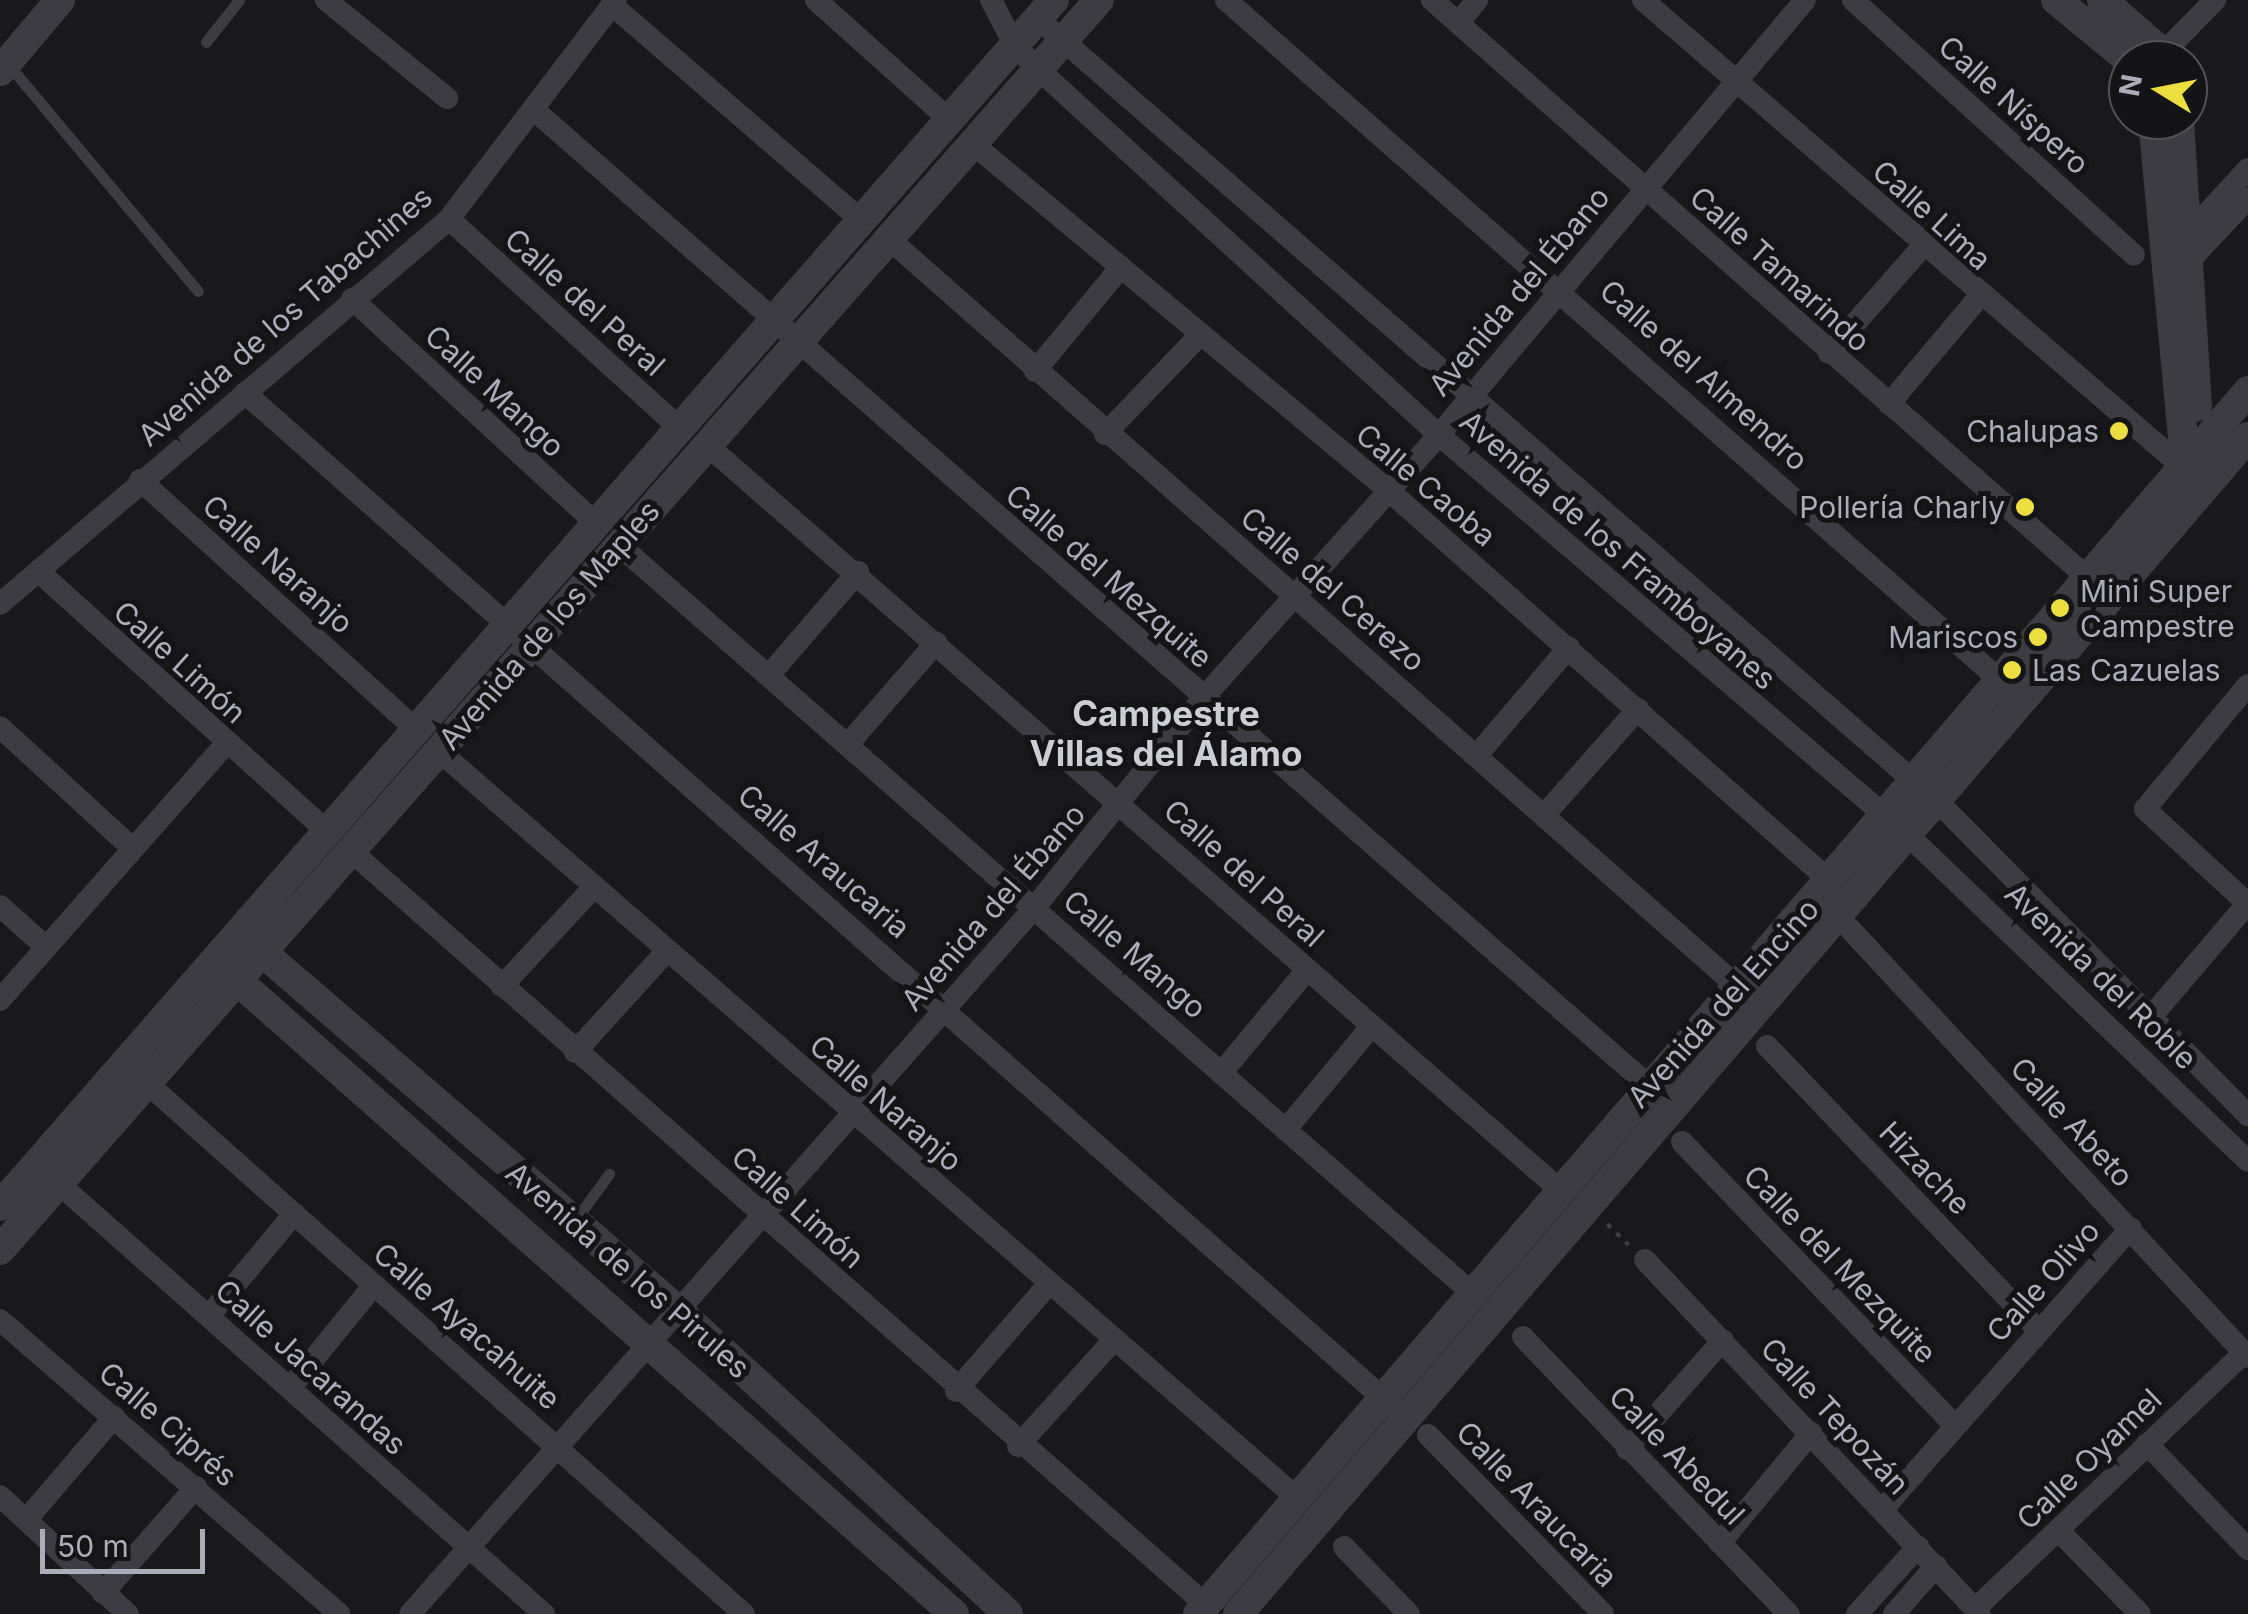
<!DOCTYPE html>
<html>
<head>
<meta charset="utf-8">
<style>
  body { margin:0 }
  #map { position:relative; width:2248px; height:1614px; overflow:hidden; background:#19191b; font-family:Inter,sans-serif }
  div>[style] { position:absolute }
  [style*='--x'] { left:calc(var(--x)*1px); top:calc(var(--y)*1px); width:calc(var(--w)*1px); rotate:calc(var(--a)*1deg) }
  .path>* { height:4px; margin-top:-2px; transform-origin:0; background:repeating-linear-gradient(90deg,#404047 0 5px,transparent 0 13px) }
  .service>* { height:11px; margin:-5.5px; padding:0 5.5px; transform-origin:5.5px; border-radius:5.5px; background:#3c3c42 }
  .minor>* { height:22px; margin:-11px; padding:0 11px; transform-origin:11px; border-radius:11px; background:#3c3c42 }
  .tertiary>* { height:30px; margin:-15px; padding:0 15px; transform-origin:15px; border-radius:15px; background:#3c3c42 }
  .dots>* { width:28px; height:28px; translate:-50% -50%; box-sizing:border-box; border:5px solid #141416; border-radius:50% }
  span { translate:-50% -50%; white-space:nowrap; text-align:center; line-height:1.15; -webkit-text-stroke:10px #141416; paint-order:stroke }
  .street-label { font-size:30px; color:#acacba }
  .poi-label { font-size:30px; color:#acacba }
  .right { translate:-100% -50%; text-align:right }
  .left { translate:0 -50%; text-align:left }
  .quarter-label { font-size:35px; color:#cdcdd6; font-weight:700 }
  .north { position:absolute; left:2108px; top:40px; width:100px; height:100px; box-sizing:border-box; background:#141416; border:2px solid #515158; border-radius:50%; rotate:280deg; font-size:28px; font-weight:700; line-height:40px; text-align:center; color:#acacba }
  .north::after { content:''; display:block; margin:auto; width:35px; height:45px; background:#ecde40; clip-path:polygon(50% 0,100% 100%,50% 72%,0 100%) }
  .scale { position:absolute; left:40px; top:1529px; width:165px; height:45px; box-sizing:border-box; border:5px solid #acacba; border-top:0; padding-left:12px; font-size:30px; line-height:35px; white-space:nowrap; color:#acacba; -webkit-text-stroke:8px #141416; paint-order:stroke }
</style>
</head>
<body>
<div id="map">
  <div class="path">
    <div style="--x:1607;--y:1224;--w:30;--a:44"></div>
  </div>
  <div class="service">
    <div style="--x:206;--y:42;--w:53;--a:-51.8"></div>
    <div style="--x:8;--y:64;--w:296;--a:50.1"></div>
    <div style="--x:576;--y:1219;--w:56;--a:-53.7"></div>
  </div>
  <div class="minor">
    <div style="--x:326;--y:0;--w:156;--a:39"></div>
    <div style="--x:816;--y:0;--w:181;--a:41.9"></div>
    <div style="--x:991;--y:0;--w:52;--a:62.4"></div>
    <div style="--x:1015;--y:46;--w:33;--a:45"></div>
    <div style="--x:1038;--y:69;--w:543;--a:42.39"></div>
    <div style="--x:1439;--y:435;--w:619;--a:40.48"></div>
    <div style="--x:1910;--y:837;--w:468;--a:43.8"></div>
    <div style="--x:1226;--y:0;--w:1032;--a:41.31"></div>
    <div style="--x:1432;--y:0;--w:877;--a:41.39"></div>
    <div style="--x:1643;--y:0;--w:717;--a:40.87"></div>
    <div style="--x:1853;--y:0;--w:379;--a:42.2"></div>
    <div style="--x:612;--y:5;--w:330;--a:40.8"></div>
    <div style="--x:1458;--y:23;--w:30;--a:-50"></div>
    <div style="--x:1051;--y:30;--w:1179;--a:41.04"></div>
    <div style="--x:1940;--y:804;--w:438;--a:45.3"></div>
    <div style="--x:2167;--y:49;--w:69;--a:-45.6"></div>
    <div style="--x:533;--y:109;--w:1483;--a:41.2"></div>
    <div style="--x:973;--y:144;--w:539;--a:39.81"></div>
    <div style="--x:1387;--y:489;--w:593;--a:41.51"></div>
    <div style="--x:449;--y:219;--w:313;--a:42.2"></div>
    <div style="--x:2188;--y:234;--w:88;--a:-47.3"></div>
    <div style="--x:888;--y:238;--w:1133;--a:41.39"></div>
    <div style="--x:2191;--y:259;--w:83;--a:-46.9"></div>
    <div style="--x:352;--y:299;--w:335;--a:42.6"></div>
    <div style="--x:1829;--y:353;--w:142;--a:-48.7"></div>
    <div style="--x:1035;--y:371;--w:135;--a:-50.4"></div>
    <div style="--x:245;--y:393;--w:1532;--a:41.45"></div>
    <div style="--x:1889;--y:404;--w:140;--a:-49.9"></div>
    <div style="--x:1105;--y:434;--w:136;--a:-46.2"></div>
    <div style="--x:707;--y:445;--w:1133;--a:41.13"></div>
    <div style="--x:140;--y:480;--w:376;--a:42.1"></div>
    <div style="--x:620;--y:546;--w:1133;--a:41.24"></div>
    <div style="--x:38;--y:571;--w:393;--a:42"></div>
    <div style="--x:0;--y:604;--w:591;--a:-40.61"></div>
    <div style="--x:449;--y:219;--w:275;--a:-52.7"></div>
    <div style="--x:770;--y:674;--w:135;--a:-49.2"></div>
    <div style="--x:0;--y:727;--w:180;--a:42.5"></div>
    <div style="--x:849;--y:743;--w:133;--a:-49"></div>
    <div style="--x:439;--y:751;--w:1138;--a:41.04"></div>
    <div style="--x:1478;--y:754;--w:140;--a:-49.6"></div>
    <div style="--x:1546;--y:813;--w:139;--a:-48.5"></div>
    <div style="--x:352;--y:852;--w:1139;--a:41.4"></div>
    <div style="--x:2248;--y:904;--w:140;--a:-137.3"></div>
    <div style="--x:2145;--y:809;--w:161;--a:-50.3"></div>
    <div style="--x:0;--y:906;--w:62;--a:41.7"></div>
    <div style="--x:1850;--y:929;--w:584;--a:47.08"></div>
    <div style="--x:502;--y:986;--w:132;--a:-47.1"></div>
    <div style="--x:0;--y:1000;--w:341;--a:-48.6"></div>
    <div style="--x:2145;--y:1024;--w:159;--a:-49.6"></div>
    <div style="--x:1767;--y:1046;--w:394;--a:46.3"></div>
    <div style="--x:575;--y:1052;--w:134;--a:-47.7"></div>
    <div style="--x:1223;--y:1071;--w:131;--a:-50.3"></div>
    <div style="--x:149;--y:1085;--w:796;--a:41.64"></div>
    <div style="--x:1287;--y:1128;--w:131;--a:-50.3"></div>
    <div style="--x:1682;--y:1142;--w:394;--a:46.1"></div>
    <div style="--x:49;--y:1175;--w:662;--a:41.57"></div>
    <div style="--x:1645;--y:1260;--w:487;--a:46.6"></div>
    <div style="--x:209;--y:1316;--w:133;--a:-50.2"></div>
    <div style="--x:0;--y:1320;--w:449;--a:40.9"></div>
    <div style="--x:1523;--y:1337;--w:384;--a:46.2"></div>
    <div style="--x:290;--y:1388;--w:133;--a:-50.8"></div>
    <div style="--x:956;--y:1391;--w:139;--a:-49.1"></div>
    <div style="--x:1428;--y:1435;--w:250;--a:45.6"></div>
    <div style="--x:2147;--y:1444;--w:146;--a:46.1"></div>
    <div style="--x:1018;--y:1446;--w:140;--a:-47.9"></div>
    <div style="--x:1627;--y:1449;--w:145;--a:-48.6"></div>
    <div style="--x:0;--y:1496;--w:174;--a:42.7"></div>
    <div style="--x:1882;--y:1510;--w:376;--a:-48.6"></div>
    <div style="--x:27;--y:1519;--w:134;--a:-49.5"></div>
    <div style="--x:2058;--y:1530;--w:117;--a:45.7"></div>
    <div style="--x:1720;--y:1543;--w:143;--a:-50.4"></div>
    <div style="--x:1344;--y:1547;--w:93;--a:45.9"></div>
    <div style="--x:103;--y:1593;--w:141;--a:-48.7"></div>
    <div style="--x:1975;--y:1609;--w:371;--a:-43.6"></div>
    <div style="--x:410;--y:1614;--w:944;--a:-48.52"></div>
    <div style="--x:1035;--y:907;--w:270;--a:-51.2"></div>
    <div style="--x:1204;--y:697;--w:352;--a:-48.1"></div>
    <div style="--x:1439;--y:435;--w:568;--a:-49.92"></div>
    <div style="--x:1857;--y:1614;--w:91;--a:-47.7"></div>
    <div style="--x:1894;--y:1614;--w:64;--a:-48.8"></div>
  </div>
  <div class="tertiary">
    <div style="--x:2056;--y:0;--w:94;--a:39.4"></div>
    <div style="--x:2102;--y:0;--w:91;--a:41"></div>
    <div style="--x:0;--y:71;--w:93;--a:-49.8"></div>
    <div style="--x:2153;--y:120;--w:362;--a:84.6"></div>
    <div style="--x:2179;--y:120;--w:287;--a:86.4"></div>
    <div style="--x:247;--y:939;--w:573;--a:40.75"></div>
    <div style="--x:681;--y:1313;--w:444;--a:42.6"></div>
    <div style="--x:222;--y:967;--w:977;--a:41.47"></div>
    <div style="--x:0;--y:1206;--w:1602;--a:-48.85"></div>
    <div style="--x:0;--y:1250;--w:1664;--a:-48.68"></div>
    <div style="--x:1198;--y:1614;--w:1612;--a:-49.35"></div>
    <div style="--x:1238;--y:1614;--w:1551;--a:-49.37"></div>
  </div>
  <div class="dots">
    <div style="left:2119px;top:431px;background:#ecde40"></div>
    <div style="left:2025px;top:507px;background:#ecde40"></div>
    <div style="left:2060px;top:608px;background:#ecde40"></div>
    <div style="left:2038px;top:637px;background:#ecde40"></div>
    <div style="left:2012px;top:670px;background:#ecde40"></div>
  </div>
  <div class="street-label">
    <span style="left:2014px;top:105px;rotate:42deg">Calle Níspero</span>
    <span style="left:1932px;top:215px;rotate:42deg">Calle Lima</span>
    <span style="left:1780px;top:269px;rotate:42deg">Calle Tamarindo</span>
    <span style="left:1519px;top:291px;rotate:-50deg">Avenida del Ébano</span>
    <span style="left:585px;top:302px;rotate:42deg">Calle del Peral</span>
    <span style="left:285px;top:316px;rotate:-41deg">Avenida de los Tabachines</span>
    <span style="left:1704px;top:375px;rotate:42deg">Calle del Almendro</span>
    <span style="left:495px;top:391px;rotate:43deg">Calle Mango</span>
    <span style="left:1426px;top:485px;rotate:40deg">Calle Caoba</span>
    <span style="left:1618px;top:550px;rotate:41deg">Avenida de los Framboyanes</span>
    <span style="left:278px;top:564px;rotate:42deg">Calle Naranjo</span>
    <span style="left:1109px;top:576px;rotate:41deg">Calle del Mezquite</span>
    <span style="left:1333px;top:589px;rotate:41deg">Calle del Cerezo</span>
    <span style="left:549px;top:625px;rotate:-49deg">Avenida de los Maples</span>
    <span style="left:180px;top:662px;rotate:42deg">Calle Limón</span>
    <span style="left:824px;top:861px;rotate:41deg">Calle Araucaria</span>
    <span style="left:1244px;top:873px;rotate:42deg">Calle del Peral</span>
    <span style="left:993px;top:907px;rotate:-49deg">Avenida del Ébano</span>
    <span style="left:1135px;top:954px;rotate:41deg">Calle Mango</span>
    <span style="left:2101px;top:976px;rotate:44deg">Avenida del Roble</span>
    <span style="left:1723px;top:1003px;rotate:-48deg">Avenida del Encino</span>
    <span style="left:886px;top:1103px;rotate:41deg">Calle Naranjo</span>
    <span style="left:2072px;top:1122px;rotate:47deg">Calle Abeto</span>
    <span style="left:1925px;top:1168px;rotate:46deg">Hizache</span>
    <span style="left:798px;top:1207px;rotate:42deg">Calle Limón</span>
    <span style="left:1840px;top:1264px;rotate:46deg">Calle del Mezquite</span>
    <span style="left:628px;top:1270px;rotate:41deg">Avenida de los Pirules</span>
    <span style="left:2043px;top:1281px;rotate:-48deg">Calle Olivo</span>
    <span style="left:467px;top:1326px;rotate:41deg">Calle Ayacahuite</span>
    <span style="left:311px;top:1367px;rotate:42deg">Calle Jacarandas</span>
    <span style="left:1835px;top:1416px;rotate:47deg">Calle Tepozán</span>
    <span style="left:168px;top:1424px;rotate:41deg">Calle Ciprés</span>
    <span style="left:1677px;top:1455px;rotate:46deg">Calle Abedul</span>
    <span style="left:2089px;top:1459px;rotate:-44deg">Calle Oyamel</span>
    <span style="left:1537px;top:1504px;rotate:46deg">Calle Araucaria</span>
  </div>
  <div class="poi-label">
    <span class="right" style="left:2099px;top:431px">Chalupas</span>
    <span class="right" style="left:2005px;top:507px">Pollería Charly</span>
    <span class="left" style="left:2080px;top:608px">Mini Super<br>Campestre</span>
    <span class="right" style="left:2018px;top:637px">Mariscos</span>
    <span class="left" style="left:2032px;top:670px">Las Cazuelas</span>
  </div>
  <div class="quarter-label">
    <span style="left:1166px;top:733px">Campestre<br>Villas del Álamo</span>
  </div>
  <div class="north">N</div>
  <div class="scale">50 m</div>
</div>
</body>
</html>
